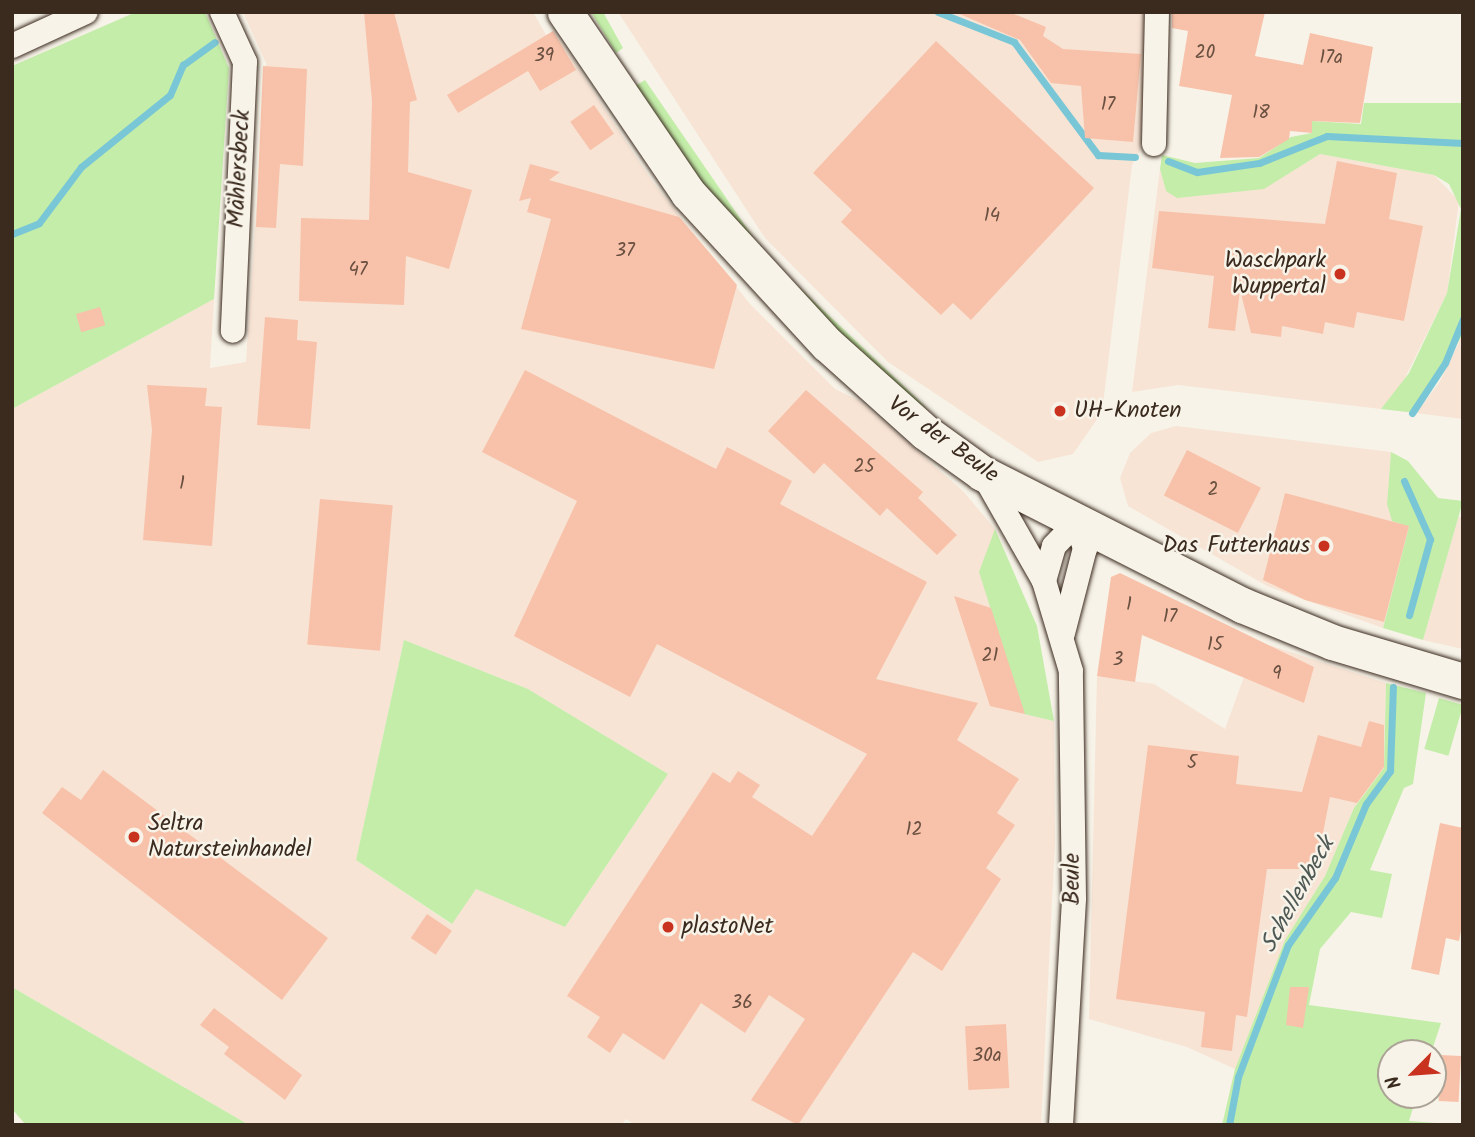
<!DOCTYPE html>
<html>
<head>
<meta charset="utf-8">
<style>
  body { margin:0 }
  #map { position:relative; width:1475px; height:1137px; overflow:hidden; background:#f7f3e8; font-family:Kalam,sans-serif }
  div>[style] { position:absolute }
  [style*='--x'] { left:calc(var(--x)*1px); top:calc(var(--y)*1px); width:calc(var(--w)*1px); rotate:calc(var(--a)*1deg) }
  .built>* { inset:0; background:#f7e4d5 }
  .green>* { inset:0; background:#c3eda9; transform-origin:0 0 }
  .stream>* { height:7px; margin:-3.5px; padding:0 3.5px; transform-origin:3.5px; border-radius:3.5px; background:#79c7d6 }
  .building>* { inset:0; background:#f8c2aa; transform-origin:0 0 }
  .roads { filter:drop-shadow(0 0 2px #3b2a1e) drop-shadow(0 0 2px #3b2a1e) }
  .minor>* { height:24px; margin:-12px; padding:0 12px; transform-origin:12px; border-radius:12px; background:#f7f3e8 }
  .secondary>* { height:35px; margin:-17.5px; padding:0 17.5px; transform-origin:17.5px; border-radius:17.5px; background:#f7f3e8 }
  .dots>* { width:19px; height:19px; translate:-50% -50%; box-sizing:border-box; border:4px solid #f7f3e8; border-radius:50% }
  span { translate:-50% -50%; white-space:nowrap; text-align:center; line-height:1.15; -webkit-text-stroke:5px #f7f3e8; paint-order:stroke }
  .number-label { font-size:19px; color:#6a5041 }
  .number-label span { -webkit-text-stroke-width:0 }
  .street-label { font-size:23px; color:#3b2a1e }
  .poi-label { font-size:23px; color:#3b2a1e }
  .right { translate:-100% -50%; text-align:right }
  .left { translate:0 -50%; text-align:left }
  .water-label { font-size:24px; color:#4e5955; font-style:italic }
  .frame { position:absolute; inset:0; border:14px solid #3b2a1e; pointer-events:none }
  .north { position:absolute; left:1377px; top:1039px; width:70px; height:70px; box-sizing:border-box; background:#f7f3e8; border:2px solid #aca397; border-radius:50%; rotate:245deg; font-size:19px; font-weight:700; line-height:28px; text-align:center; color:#3b2a1e }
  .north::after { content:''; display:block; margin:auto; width:24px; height:32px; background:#c8321e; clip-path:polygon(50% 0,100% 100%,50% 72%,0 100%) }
</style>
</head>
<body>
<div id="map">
  <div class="built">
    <div style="clip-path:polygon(evenodd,243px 12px,533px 12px,546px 35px,554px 31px,652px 181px,750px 304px,835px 389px,860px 401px,963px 491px,995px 529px,989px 557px,1024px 714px,1054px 721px,1055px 841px,1041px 1125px,635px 1125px,626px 1119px,621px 1125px,249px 1125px,12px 987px,12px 409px,214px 299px,210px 368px,246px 362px,266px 63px,243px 12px,404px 640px,528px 689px,668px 774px,565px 927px,476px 889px,451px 924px,356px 860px,404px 640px)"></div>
    <div style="clip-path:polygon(618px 12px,1149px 12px,1140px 151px,1132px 165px,1102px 412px,1073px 454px,1038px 462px,888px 362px,765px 238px)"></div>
    <div style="clip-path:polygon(1320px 154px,1434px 175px,1459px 201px,1447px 293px,1401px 386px,1381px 409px,1178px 385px,1132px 392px,1160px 169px,1166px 191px,1263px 189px)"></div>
    <div style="clip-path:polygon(1463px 334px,1463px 419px,1416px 413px,1439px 383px)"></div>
    <div style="clip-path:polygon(1176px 426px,1391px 452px,1387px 504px,1410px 526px,1383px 628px,1269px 587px,1128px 506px,1120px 478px,1130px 453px,1151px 433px)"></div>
    <div style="clip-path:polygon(1458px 517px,1463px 518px,1463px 649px,1423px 640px)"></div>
    <div style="clip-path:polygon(1257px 641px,1386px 683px,1384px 768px,1354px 808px,1325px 876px,1285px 940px,1235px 1069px,1187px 1047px,1089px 1019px,1097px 676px,1154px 684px,1225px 729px)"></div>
  </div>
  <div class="green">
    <div style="clip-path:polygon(136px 12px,205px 12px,229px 68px,214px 299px,12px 409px,12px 66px)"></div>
    <div style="clip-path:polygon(591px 12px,603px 12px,623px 48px,616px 53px)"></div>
    <div style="clip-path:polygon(645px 80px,766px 256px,928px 409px,892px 386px,717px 208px,630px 89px)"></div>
    <div style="clip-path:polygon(1364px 103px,1463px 103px,1463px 334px,1416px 413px,1381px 409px,1409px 373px,1447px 293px,1461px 209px,1449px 184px,1434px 175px,1320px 154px,1264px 189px,1177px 198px,1166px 191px,1160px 169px,1162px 155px,1195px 163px,1259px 158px,1291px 137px,1312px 133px,1312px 121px,1361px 124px)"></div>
    <div style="clip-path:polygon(1391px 452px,1408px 461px,1438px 498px,1463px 501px,1423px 640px,1383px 628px,1409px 527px,1392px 521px,1387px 504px)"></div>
    <div style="clip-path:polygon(995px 529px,1037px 626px,1054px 721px,1024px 714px,979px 572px)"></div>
    <div style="clip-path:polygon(404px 640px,528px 689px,668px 774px,565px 927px,476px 889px,452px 924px,356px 860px)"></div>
    <div style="clip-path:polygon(1386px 683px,1426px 693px,1413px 784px,1404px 788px,1370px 870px,1392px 874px,1382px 918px,1351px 912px,1320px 949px,1309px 1005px,1441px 1023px,1431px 1053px,1391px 1053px,1391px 1095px,1417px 1095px,1409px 1121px,1463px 1125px,1222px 1125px,1235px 1069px,1285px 940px,1325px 876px,1354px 808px,1384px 768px)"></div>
    <div style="left:1439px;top:698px;width:25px;height:53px;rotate:16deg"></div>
    <div style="clip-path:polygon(12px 987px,249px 1125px,26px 1125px,12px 1109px)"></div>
  </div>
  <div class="stream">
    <div style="--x:938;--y:12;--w:82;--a:21.5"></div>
    <div style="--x:1014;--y:42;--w:141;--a:53.4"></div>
    <div style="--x:1098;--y:155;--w:37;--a:3"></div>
    <div style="--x:1168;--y:161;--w:31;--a:21"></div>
    <div style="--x:1197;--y:172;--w:63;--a:-8.3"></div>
    <div style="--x:1259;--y:163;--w:73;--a:-21.7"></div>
    <div style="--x:1327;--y:136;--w:136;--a:2.9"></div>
    <div style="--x:12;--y:234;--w:29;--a:-22"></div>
    <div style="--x:39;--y:223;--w:70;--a:-53.1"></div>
    <div style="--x:81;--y:167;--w:114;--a:-39"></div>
    <div style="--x:170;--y:95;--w:33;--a:-67"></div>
    <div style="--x:183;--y:65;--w:39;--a:-36"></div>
    <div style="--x:1412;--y:413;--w:60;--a:-56.6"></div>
    <div style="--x:1445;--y:363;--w:48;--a:-67.8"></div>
    <div style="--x:1404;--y:481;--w:64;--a:65.9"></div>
    <div style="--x:1430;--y:539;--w:79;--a:105.4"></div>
    <div style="--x:1229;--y:1125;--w:49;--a:-79.4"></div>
    <div style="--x:1238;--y:1077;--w:141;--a:-69.3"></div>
    <div style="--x:1288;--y:945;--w:82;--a:-55"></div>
    <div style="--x:1335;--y:878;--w:80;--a:-67.3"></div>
    <div style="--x:1366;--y:804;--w:41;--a:-54"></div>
    <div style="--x:1390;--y:771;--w:84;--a:-88"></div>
  </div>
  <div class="building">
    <div style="clip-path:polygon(364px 12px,394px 12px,417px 100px,410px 102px,408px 172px,472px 190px,449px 269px,406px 256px,404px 305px,299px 301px,301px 218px,369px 220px,372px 101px)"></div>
    <div style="clip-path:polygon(955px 12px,1009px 12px,1046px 27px,1043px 36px,1063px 49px,1141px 54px,1133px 142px,1085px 138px,1081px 86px,1051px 83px,1020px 40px)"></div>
    <div style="clip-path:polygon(1172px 12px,1265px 12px,1255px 56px,1303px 65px,1310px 33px,1373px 47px,1360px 123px,1312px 121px,1312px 133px,1290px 131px,1289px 139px,1259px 157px,1220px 158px,1232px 95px,1179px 86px,1188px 31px,1172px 28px)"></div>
    <div style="clip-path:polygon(553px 31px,576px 70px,540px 91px,528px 71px,458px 113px,447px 95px)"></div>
    <div style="clip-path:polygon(936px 41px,1094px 188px,971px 320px,953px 303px,941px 315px,841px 222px,852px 210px,813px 173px)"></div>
    <div style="clip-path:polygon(263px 66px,307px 69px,303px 166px,280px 164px,276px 228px,256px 227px)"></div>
    <div style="left:594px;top:105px;width:35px;height:29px;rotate:55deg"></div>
    <div style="clip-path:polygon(1337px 161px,1397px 173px,1389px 219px,1423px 226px,1404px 321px,1357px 312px,1354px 328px,1325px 322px,1323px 334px,1282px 326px,1281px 337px,1251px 333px,1240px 290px,1235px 331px,1208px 328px,1214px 276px,1152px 268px,1159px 211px,1325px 224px)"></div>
    <div style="clip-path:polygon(530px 164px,560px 172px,549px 180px,679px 217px,737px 285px,714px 369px,521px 329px,551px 219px,527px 212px,531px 198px,519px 201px)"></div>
    <div style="left:100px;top:307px;width:19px;height:25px;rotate:74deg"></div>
    <div style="clip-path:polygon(265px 317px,298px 320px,297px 340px,317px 342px,310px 429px,257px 425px)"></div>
    <div style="clip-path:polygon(525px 370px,716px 469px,727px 447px,792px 481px,780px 504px,927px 582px,876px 679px,978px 703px,957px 740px,1019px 779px,997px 813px,1015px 825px,986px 868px,1001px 879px,942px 971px,913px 952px,798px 1125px,751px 1100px,805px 1019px,769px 995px,745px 1033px,701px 1003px,664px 1060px,623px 1033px,610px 1053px,587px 1037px,600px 1017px,567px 996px,713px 772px,730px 783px,738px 771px,760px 785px,752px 797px,812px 836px,867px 754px,657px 644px,630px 697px,514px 636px,577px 501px,482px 452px)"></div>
    <div style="clip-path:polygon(147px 385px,207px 388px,205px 406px,222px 407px,212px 546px,143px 540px,152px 430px)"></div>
    <div style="clip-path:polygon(806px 390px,923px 492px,918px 498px,957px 535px,937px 555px,887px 508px,880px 516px,824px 463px,814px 474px,768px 431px)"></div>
    <div style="left:1187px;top:450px;width:83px;height:51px;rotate:27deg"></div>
    <div style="clip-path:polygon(1285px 493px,1409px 526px,1384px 622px,1305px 600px,1263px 580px)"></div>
    <div style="left:320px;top:499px;width:73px;height:146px;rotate:5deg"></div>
    <div style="clip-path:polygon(1120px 573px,1314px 667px,1304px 703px,1142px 635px,1135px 682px,1097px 676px,1111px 577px)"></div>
    <div style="clip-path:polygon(954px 596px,991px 608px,1025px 714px,990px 706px)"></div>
    <div style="clip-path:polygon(1369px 721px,1384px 725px,1384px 767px,1357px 803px,1330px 797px,1316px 869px,1267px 869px,1247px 1017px,1236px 1015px,1232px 1051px,1201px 1047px,1205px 1012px,1116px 999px,1148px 745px,1239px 756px,1236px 784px,1302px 792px,1318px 735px,1361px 747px)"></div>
    <div style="clip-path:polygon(103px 770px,328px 938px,282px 1000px,42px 813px,62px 787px,81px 800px)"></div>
    <div style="clip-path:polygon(1440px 823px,1463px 828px,1463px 920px,1459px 941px,1446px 938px,1439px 975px,1411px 969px)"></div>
    <div style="left:427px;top:914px;width:30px;height:29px;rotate:34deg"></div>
    <div style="clip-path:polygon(1290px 987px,1309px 987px,1303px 1028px,1286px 1025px)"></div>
    <div style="clip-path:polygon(214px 1008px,302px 1075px,285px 1100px,224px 1054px,229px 1047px,200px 1025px)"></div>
    <div style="left:1006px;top:1024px;width:64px;height:41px;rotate:87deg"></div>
    <div style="left:1441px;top:1055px;width:20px;height:46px;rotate:3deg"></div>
  </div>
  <div class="roads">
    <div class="minor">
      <div style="--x:222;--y:12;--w:55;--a:65.3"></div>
      <div style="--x:245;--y:62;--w:269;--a:92.6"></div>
      <div style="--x:12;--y:46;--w:81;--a:-24.7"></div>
      <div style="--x:1154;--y:144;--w:132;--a:-88.7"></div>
      <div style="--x:983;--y:474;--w:123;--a:60.3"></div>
      <div style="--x:1061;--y:1125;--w:227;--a:-86.7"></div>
      <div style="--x:1074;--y:898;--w:227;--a:-90.8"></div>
      <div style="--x:1071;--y:671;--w:94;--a:-106.7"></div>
      <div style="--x:1044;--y:581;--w:36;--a:-74"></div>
      <div style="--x:1054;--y:546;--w:32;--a:-46"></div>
      <div style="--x:1076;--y:523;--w:27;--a:70"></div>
      <div style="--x:1085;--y:548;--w:88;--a:104.5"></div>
    </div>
    <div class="secondary">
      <div style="--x:565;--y:12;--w:219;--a:55.8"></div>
      <div style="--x:688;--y:193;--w:205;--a:47.4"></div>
      <div style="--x:827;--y:344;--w:132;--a:41.9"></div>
      <div style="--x:925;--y:432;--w:70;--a:35.7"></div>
      <div style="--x:982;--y:473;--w:292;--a:26.9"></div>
      <div style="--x:1242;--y:605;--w:97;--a:22.3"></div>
      <div style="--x:1332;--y:642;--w:137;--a:16.6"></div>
    </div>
  </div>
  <div class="dots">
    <div style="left:1340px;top:274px;background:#c8321e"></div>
    <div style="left:1060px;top:411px;background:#c8321e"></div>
    <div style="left:1324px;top:546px;background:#c8321e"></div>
    <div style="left:134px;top:837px;background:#c8321e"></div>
    <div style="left:668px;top:927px;background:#c8321e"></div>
  </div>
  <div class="number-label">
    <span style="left:1205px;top:54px">20</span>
    <span style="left:544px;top:57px">39</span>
    <span style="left:1331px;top:59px">17a</span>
    <span style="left:1108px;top:106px">17</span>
    <span style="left:1261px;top:114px">18</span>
    <span style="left:992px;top:217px">14</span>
    <span style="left:625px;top:252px">37</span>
    <span style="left:358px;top:271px">47</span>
    <span style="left:864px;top:468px">25</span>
    <span style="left:182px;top:485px">1</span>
    <span style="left:1213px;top:491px">2</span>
    <span style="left:1129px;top:606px">1</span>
    <span style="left:1170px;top:618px">17</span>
    <span style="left:1215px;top:646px">15</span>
    <span style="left:990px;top:657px">21</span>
    <span style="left:1118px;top:661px">3</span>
    <span style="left:1277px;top:675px">9</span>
    <span style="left:1192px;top:764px">5</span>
    <span style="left:914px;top:831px">12</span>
    <span style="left:742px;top:1004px">36</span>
    <span style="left:987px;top:1057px">30a</span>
  </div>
  <div class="street-label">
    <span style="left:240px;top:169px;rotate:-87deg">Mählersbeck</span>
    <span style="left:943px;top:440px;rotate:36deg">Vor der Beule</span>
    <span style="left:1073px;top:879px;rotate:-90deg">Beule</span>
  </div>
  <div class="poi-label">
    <span class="right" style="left:1326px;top:274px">Waschpark<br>Wuppertal</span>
    <span class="left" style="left:1074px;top:411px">UH-Knoten</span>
    <span class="right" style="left:1310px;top:546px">Das Futterhaus</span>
    <span class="left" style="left:148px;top:837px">Seltra<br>Natursteinhandel</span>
    <span class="left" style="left:682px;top:927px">plastoNet</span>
  </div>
  <div class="water-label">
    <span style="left:1298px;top:895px;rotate:-61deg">Schellenbeck</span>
  </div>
  <div class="frame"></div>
  <div class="north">N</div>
</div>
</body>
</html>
